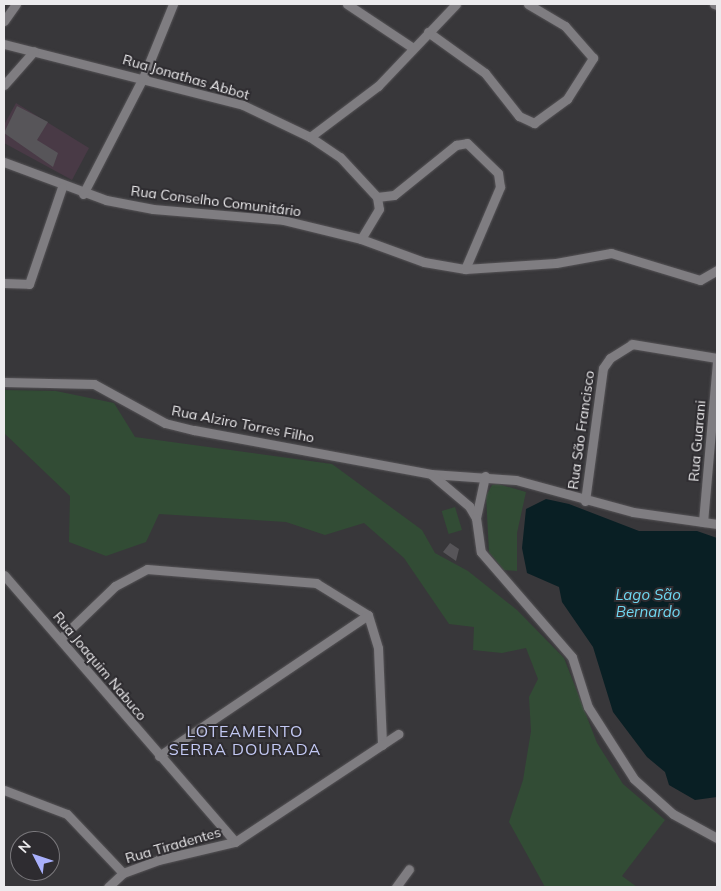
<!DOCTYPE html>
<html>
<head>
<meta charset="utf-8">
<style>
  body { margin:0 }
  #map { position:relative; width:721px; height:891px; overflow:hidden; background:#38373a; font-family:Mulish,sans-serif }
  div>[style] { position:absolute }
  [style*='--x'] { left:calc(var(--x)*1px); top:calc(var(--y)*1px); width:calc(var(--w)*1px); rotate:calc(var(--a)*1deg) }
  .education>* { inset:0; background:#493a46 }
  .green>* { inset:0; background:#324c35; transform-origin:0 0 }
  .water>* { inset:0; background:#091f24 }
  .building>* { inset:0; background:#575559 }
  .roads { filter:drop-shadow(0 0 1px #555356) drop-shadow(0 0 1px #555356) }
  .minor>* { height:9px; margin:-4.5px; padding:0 4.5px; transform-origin:4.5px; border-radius:4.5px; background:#7f7d81 }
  span { translate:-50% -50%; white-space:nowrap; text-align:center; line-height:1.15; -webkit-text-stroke:4px #2e2c30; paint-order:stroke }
  .street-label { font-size:14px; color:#ecebed }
  .water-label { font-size:15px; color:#70d8f2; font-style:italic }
  .quarter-label { font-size:16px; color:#c3c9f4; letter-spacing:1px }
  .frame { position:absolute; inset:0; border:5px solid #ecebed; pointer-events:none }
  .north { position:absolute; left:10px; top:831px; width:50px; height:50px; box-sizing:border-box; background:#2e2c30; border:1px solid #7a787c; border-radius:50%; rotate:311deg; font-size:14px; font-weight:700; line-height:20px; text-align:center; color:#ecebed }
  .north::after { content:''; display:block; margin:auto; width:18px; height:22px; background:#a9b0fc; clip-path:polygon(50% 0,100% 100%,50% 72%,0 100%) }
</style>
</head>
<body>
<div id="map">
  <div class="education">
    <div style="clip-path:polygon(16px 103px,89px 148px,72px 180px,4px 143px,4px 125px)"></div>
  </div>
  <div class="green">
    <div style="clip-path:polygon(4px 390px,56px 391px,114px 403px,135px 437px,332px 464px,422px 530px,435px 553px,468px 571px,517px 610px,564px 658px,597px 743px,623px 784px,665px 820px,622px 876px,637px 887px,545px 887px,509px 822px,523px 780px,531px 731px,529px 697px,538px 679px,526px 648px,502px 653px,473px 650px,474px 627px,449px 624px,404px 558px,364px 523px,325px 535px,286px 522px,159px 514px,146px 542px,106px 556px,69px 542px,70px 496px,4px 433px)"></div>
    <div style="clip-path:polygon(498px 484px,526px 492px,517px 533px,517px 571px,504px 570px,489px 552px,486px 496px,492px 485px)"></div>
    <div style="left:455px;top:507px;width:24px;height:14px;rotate:73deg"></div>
  </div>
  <div class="water">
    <div style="clip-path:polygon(546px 499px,569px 504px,639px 531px,697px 531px,717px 538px,717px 797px,695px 800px,669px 785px,665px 772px,647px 757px,613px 712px,593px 647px,562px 602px,559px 587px,527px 573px,522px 548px,526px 509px)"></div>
  </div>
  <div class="building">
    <div style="clip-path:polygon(17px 106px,48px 122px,37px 140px,58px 153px,53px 167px,4px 133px)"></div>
    <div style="clip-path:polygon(450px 543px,459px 549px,456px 561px,443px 552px)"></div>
  </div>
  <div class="roads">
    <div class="minor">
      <div style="--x:347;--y:4;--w:79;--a:33.7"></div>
      <div style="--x:714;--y:4;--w:3;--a:18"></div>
      <div style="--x:4;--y:21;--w:21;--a:-55"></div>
      <div style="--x:428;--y:32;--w:70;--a:35.7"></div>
      <div style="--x:485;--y:73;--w:55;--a:51.7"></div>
      <div style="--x:519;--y:116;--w:17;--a:25"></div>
      <div style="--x:534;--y:123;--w:41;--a:-36"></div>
      <div style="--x:567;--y:99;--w:49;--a:-57.6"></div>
      <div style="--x:593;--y:58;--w:43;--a:-131.2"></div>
      <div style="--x:565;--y:26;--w:43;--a:-149.3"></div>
      <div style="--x:4;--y:44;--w:247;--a:14.3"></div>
      <div style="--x:243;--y:105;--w:74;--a:25.5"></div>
      <div style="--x:310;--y:137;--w:36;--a:34"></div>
      <div style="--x:340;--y:157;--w:54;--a:47.2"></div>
      <div style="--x:377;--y:197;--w:12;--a:81"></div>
      <div style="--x:379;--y:209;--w:35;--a:121"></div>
      <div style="--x:4;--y:85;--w:45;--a:-48.6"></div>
      <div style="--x:310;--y:137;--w:85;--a:-36.9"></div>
      <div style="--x:378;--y:86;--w:113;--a:-46.4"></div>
      <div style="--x:4;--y:162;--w:109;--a:20.4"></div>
      <div style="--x:106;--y:200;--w:48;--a:10.8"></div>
      <div style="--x:153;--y:209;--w:130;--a:4.8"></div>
      <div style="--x:283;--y:220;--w:80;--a:13.7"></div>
      <div style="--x:361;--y:239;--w:67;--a:20.1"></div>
      <div style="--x:424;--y:262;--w:42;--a:9.7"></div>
      <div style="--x:465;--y:269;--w:91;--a:-3.8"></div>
      <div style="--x:556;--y:263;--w:56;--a:-10.3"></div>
      <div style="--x:611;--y:253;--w:93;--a:16.9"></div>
      <div style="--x:700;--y:280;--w:20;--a:-30"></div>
      <div style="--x:83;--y:194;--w:131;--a:-62.7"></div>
      <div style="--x:143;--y:78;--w:80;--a:-67.9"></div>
      <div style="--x:377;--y:197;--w:17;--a:-7"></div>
      <div style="--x:394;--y:195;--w:80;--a:-38.9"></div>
      <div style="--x:456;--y:145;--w:11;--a:-10"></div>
      <div style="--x:467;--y:143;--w:43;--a:44.1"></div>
      <div style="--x:498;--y:173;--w:14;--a:82"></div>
      <div style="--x:500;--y:187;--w:89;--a:113.1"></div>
      <div style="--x:4;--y:283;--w:25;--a:2"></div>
      <div style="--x:29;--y:284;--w:102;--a:-71.2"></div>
      <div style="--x:4;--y:382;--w:90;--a:1.3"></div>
      <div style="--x:94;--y:384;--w:81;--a:28.8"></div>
      <div style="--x:165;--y:423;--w:30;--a:14"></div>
      <div style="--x:194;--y:430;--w:241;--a:10.5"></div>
      <div style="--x:431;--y:474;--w:85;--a:4"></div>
      <div style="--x:516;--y:480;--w:121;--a:15.3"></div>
      <div style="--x:633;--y:512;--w:85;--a:8.1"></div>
      <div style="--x:431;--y:474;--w:50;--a:40.1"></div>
      <div style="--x:469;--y:506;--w:14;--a:60"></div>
      <div style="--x:485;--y:476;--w:43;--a:102.1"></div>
      <div style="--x:476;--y:518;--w:34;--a:82"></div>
      <div style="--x:481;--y:552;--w:139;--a:49.1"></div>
      <div style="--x:572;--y:657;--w:52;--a:72.3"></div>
      <div style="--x:588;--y:707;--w:85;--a:57.4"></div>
      <div style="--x:634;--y:779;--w:52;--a:41.9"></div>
      <div style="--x:673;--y:814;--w:50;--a:28.6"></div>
      <div style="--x:585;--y:501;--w:134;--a:-82.3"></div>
      <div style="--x:603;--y:368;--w:12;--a:-55"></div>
      <div style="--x:610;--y:358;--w:26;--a:-32"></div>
      <div style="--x:632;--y:344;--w:86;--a:9.4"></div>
      <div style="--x:703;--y:522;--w:161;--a:-85"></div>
      <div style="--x:4;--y:575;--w:353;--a:49.1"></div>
      <div style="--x:60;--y:639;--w:76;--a:-43.9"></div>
      <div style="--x:115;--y:586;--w:36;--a:-28"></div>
      <div style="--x:147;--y:569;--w:170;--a:4.7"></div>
      <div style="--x:316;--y:583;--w:61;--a:31.6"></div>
      <div style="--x:368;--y:615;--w:34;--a:73"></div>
      <div style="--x:378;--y:648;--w:97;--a:87.6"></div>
      <div style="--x:159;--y:756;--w:252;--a:-34"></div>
      <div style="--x:4;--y:790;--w:67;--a:20.9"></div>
      <div style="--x:67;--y:814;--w:81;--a:46.5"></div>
      <div style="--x:108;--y:887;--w:21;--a:-43"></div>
      <div style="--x:123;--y:873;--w:37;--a:-20"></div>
      <div style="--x:158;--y:860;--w:79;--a:-13.2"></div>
      <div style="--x:235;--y:842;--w:196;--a:-33.5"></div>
      <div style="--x:396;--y:887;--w:22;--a:-54"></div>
    </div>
  </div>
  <div class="street-label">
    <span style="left:186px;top:77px;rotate:16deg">Rua Jonathas Abbot</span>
    <span style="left:216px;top:201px;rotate:7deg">Rua Conselho Comunitário</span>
    <span style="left:243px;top:424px;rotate:11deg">Rua Alziro Torres Filho</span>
    <span style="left:581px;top:430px;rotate:-82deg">Rua São Francisco</span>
    <span style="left:697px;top:441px;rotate:-85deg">Rua Guarani</span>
    <span style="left:100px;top:666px;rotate:50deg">Rua Joaquim Nabuco</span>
    <span style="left:173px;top:845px;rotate:-16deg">Rua Tiradentes</span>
  </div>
  <div class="water-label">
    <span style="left:648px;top:603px">Lago São<br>Bernardo</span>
  </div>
  <div class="quarter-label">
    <span style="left:245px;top:740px">LOTEAMENTO<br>SERRA DOURADA</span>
  </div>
  <div class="frame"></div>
  <div class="north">N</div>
</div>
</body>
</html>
